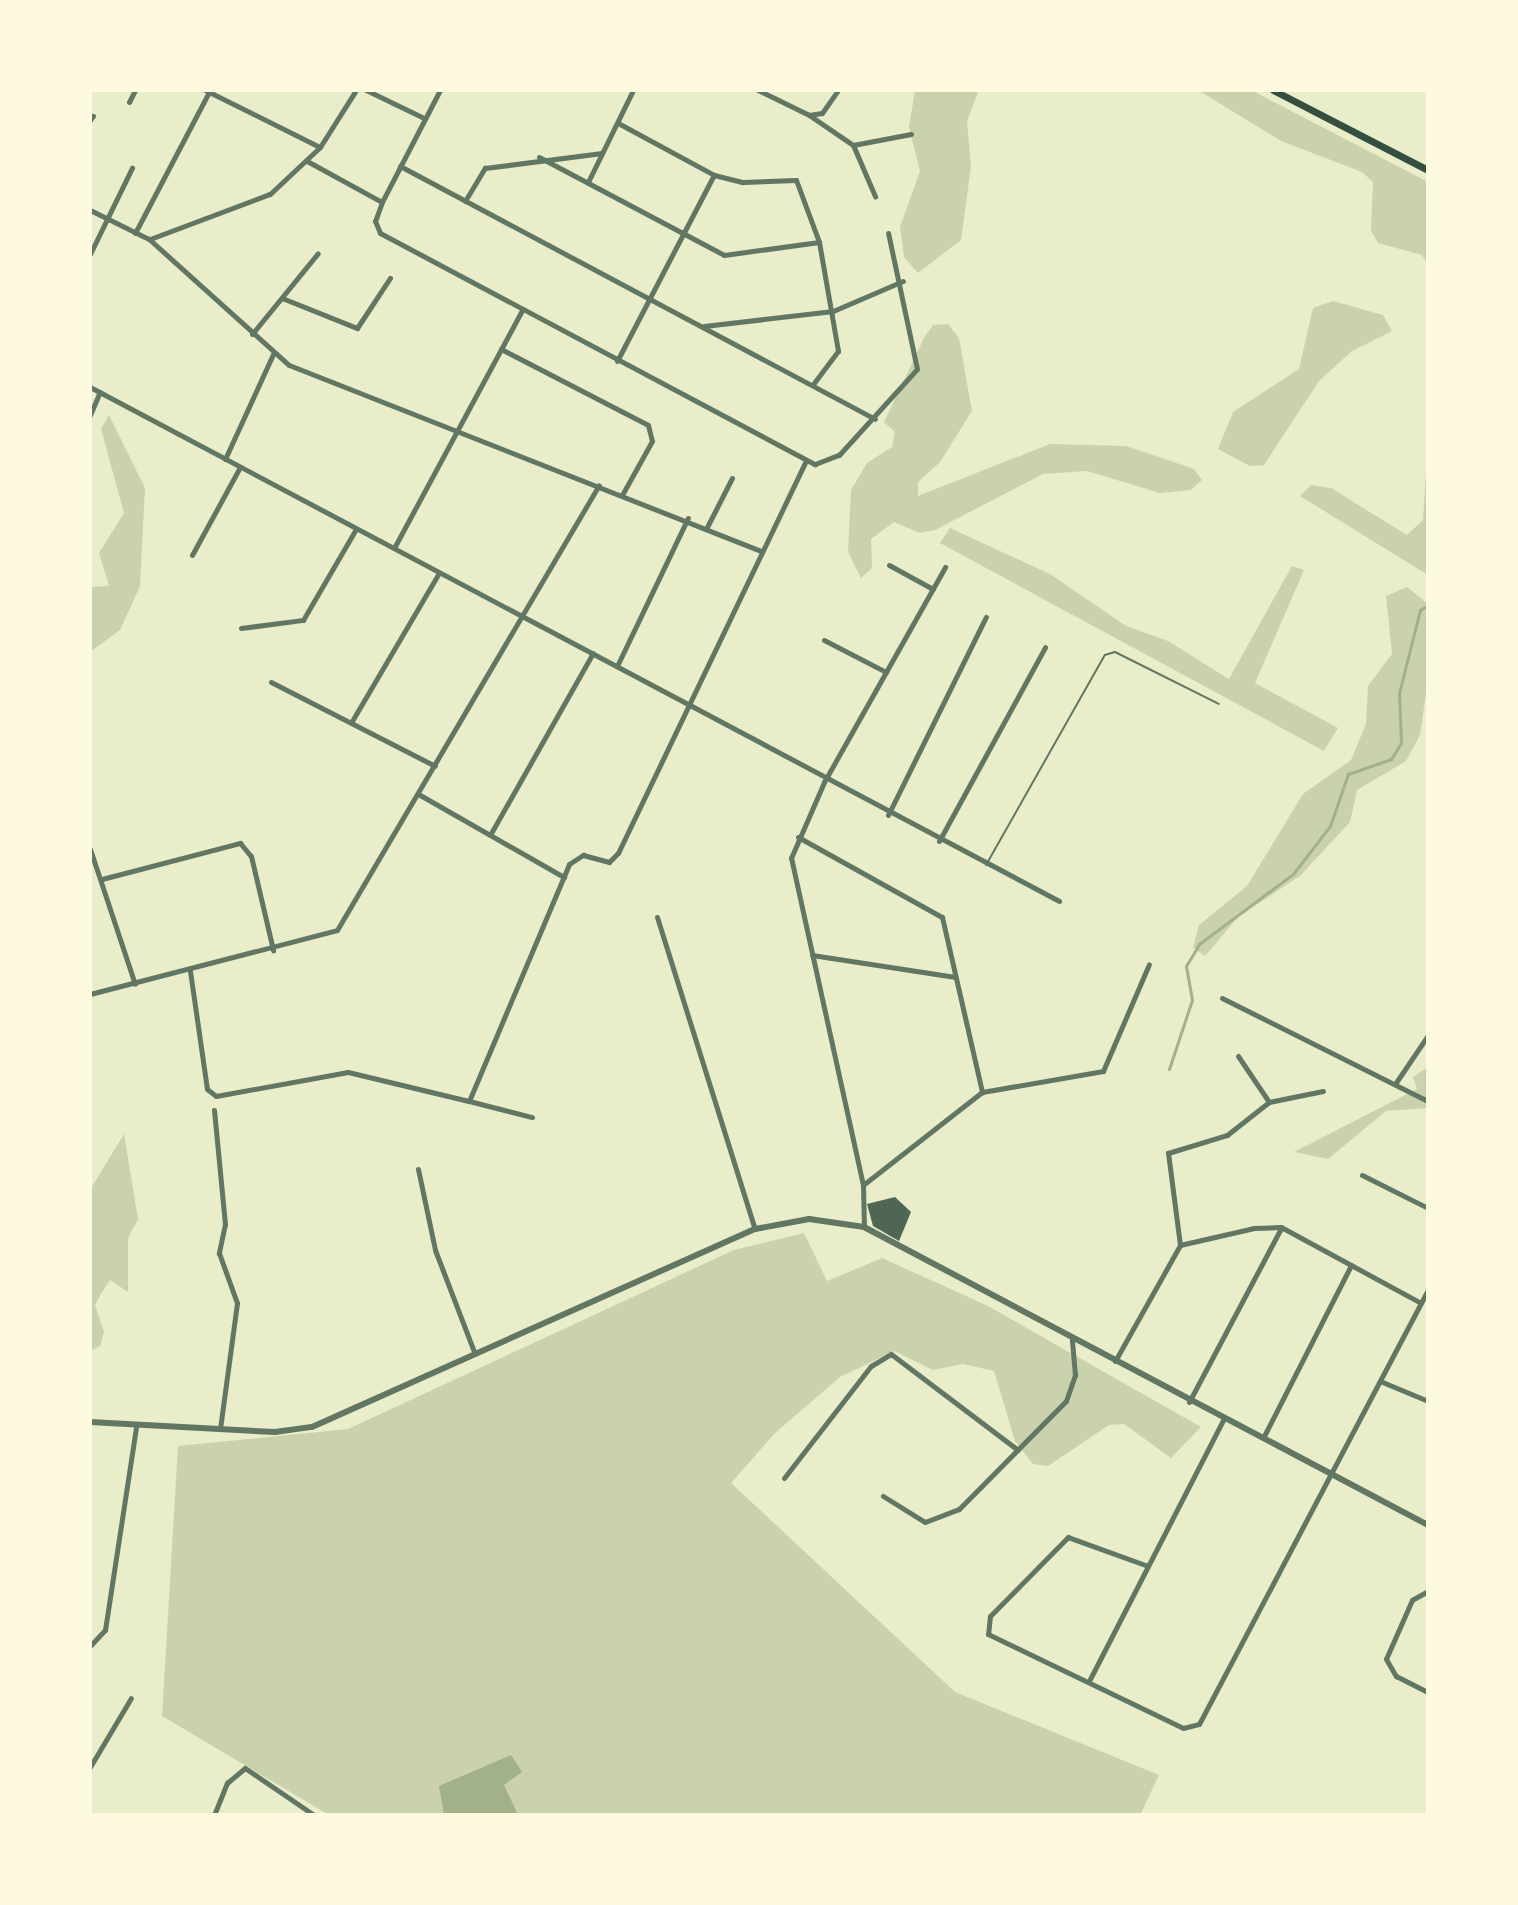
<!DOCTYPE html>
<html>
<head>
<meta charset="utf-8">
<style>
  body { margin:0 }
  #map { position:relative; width:1518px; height:1905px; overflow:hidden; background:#e9edc9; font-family:Quicksand,sans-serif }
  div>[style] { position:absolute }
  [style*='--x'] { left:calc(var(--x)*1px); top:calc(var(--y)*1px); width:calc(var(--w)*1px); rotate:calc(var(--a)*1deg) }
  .green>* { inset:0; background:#cad2ad }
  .water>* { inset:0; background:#a3b18a }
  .stream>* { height:3px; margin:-1.5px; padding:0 1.5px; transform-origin:1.5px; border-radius:1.5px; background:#a3b18a }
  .building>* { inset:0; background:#4f6655 }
  .service>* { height:2px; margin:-1px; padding:0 1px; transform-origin:1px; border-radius:1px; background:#617663 }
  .minor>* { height:5px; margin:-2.5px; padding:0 2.5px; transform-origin:2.5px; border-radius:2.5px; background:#617663 }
  .tertiary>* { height:6px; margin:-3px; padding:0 3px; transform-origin:3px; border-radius:3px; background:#617663 }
  .secondary>* { height:7px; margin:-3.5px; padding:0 3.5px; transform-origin:3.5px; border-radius:3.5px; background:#344e41 }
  span { translate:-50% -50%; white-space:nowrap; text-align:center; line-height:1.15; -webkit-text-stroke:8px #fefae0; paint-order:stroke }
  .frame { position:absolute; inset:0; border:92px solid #fefae0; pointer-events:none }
</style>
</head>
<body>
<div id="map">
  <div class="green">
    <div style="clip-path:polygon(915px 90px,979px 90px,967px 121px,971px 166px,961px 240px,918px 273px,904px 257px,900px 227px,920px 171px,909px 127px)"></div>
    <div style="clip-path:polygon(1198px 90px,1251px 90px,1428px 182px,1428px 265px,1422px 255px,1378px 243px,1371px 230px,1373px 182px,1362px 172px,1281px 141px)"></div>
    <div style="clip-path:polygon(1333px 301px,1383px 315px,1392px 331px,1352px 351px,1319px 381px,1264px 465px,1250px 466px,1218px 449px,1233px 412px,1299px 369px,1313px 308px)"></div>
    <div style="clip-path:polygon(948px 324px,959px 338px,972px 411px,940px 462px,918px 482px,918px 496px,1050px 444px,1126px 446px,1194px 469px,1202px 480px,1191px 490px,1160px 493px,1087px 471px,1043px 474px,935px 530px,920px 533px,894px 522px,871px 539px,872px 568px,861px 578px,848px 552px,851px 490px,867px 463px,892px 447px,895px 432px,884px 422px,924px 338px,933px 325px)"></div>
    <div style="clip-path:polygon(109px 415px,145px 488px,140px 586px,120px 630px,90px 652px,90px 587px,109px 586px,99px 553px,124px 513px,101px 429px)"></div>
    <div style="clip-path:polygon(1428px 440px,1428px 575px,1300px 496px,1311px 485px,1331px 488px,1407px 535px,1423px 520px)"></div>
    <div style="clip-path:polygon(950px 528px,1050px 574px,1126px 626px,1168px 641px,1229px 679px,1292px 566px,1304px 570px,1255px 683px,1338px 728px,1324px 751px,940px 543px)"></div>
    <div style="clip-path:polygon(1407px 587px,1428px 604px,1428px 680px,1420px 735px,1406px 761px,1357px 790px,1350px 822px,1300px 876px,1238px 917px,1205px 956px,1193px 948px,1199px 925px,1247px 886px,1303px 794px,1351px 760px,1366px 724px,1368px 686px,1392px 654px,1386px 596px)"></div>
    <div style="clip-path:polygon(1428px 1067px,1428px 1108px,1386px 1111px,1328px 1159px,1294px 1152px,1417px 1089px,1413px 1077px)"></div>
    <div style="clip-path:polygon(124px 1134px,138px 1219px,128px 1238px,128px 1292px,110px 1280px,102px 1292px,95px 1305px,104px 1332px,100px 1346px,90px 1351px,90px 1190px)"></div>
    <div style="clip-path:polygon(804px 1233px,827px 1281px,882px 1258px,988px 1306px,1201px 1427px,1171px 1458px,1124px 1424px,1109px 1425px,1048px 1466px,1033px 1464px,1015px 1441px,994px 1371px,963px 1364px,933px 1370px,894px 1351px,840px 1377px,774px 1434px,731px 1483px,955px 1692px,1159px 1775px,1140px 1815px,329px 1815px,162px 1716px,178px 1446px,348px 1429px,734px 1250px)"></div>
  </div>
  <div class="water">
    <div style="clip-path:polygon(511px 1755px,522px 1772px,504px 1785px,518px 1815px,444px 1815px,439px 1786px)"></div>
  </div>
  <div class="stream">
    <div style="--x:1169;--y:1069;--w:73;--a:-71.6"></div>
    <div style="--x:1192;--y:1000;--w:35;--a:-100"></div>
    <div style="--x:1186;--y:966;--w:26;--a:-59"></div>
    <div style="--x:1199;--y:944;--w:117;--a:-36.7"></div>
    <div style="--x:1293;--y:874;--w:61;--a:-52.4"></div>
    <div style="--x:1330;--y:826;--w:55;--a:-70.9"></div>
    <div style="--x:1348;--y:774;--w:46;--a:-19.2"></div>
    <div style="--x:1391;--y:759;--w:19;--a:-58"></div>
    <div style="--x:1401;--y:743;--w:50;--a:-92.3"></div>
    <div style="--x:1399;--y:693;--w:86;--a:-75.8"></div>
    <div style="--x:1420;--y:610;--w:9;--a:-32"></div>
  </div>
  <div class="building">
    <div style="clip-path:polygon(895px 1197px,911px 1212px,899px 1241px,873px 1226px,867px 1204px)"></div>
  </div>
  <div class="service">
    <div style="--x:986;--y:865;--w:241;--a:-60.5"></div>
    <div style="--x:1105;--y:655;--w:10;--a:-17"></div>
    <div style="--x:1115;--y:652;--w:116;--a:26.6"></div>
  </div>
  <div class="minor">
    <div style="--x:205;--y:90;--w:128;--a:26.4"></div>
    <div style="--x:366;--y:90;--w:62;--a:25.7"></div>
    <div style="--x:440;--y:90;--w:126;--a:117.4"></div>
    <div style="--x:382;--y:202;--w:20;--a:110"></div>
    <div style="--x:375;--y:221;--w:13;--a:67"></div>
    <div style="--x:380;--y:233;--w:493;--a:28"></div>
    <div style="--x:815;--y:464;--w:26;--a:-21"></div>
    <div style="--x:839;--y:455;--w:116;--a:-47.8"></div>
    <div style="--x:917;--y:369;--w:139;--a:-102"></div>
    <div style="--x:758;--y:90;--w:57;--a:26.1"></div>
    <div style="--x:809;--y:115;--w:13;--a:-9"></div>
    <div style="--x:822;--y:113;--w:28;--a:-55"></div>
    <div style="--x:129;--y:102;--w:13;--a:-63"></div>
    <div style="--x:809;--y:115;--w:53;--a:34.3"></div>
    <div style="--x:853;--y:145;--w:59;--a:-10.7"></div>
    <div style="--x:90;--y:120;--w:5;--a:-53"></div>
    <div style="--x:618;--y:123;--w:109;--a:28.4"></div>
    <div style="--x:714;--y:175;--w:30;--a:14"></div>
    <div style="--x:743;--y:182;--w:53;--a:-2.2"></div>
    <div style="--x:796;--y:180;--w:66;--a:69.6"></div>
    <div style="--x:819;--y:242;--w:111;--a:80.1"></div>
    <div style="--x:838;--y:351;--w:40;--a:127"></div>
    <div style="--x:853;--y:145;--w:56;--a:66.7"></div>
    <div style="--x:539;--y:157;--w:209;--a:27.9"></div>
    <div style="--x:724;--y:255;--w:96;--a:-7.8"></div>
    <div style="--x:307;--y:161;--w:85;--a:28.7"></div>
    <div style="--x:400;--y:166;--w:538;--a:28.04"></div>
    <div style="--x:588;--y:182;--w:102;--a:-63.9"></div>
    <div style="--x:465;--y:201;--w:39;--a:-59"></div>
    <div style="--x:485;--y:168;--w:118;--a:-7.3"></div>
    <div style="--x:90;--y:210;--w:66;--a:26.2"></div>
    <div style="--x:149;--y:239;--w:188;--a:42"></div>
    <div style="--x:289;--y:365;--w:507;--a:21.51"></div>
    <div style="--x:135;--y:233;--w:161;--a:-62.3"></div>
    <div style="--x:150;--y:239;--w:128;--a:-20.6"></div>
    <div style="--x:270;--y:194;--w:69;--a:-43.2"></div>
    <div style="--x:320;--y:147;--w:67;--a:-57.7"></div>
    <div style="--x:90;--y:254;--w:96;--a:-64"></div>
    <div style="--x:282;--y:298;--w:81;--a:21.8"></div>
    <div style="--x:357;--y:328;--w:60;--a:-56.6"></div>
    <div style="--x:704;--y:326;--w:130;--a:-6.6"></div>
    <div style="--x:833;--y:311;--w:76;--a:-23.2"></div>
    <div style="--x:252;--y:334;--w:104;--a:-50.8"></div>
    <div style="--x:501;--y:349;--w:165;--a:27.3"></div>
    <div style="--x:648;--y:425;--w:16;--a:76"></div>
    <div style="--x:652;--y:441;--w:60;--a:119.1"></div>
    <div style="--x:617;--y:361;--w:210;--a:-62.5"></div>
    <div style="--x:90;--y:387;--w:1097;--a:27.94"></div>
    <div style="--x:90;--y:415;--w:25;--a:-67"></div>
    <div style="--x:225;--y:459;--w:115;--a:-65.4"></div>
    <div style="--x:707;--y:527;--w:55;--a:-63"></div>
    <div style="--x:394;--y:548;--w:268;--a:-61.7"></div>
    <div style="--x:192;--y:555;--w:100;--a:-61.4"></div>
    <div style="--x:889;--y:565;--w:50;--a:28.6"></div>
    <div style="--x:241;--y:628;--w:63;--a:-7.4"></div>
    <div style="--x:303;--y:620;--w:105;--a:-59.8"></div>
    <div style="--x:824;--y:640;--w:70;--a:27.3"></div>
    <div style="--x:617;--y:666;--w:164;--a:-64.4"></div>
    <div style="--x:271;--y:682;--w:184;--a:27.1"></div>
    <div style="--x:352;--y:721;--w:172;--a:-59.6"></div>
    <div style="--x:420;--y:795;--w:166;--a:29.7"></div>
    <div style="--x:888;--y:815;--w:221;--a:-63.7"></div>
    <div style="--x:490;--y:835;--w:209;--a:-60.5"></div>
    <div style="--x:798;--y:837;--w:165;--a:29.1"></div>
    <div style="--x:942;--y:917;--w:180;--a:77.1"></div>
    <div style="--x:939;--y:841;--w:221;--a:-61.3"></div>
    <div style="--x:90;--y:849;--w:142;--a:71.6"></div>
    <div style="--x:102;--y:879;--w:143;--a:-14.6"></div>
    <div style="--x:240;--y:843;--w:17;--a:50"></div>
    <div style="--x:251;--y:856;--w:97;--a:76.8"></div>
    <div style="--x:657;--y:917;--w:327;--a:72.6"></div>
    <div style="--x:812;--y:955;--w:145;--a:8.7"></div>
    <div style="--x:190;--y:971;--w:119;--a:81.8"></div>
    <div style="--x:207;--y:1089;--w:11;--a:38"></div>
    <div style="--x:216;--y:1096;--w:134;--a:-10.3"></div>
    <div style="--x:348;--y:1072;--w:124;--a:13.5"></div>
    <div style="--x:469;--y:1101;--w:257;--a:-67.1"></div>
    <div style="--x:569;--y:864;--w:17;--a:-33"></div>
    <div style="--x:583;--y:855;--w:27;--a:15"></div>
    <div style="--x:609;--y:862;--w:13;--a:-45"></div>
    <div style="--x:618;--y:853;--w:435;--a:-64.4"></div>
    <div style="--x:90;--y:994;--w:255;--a:-14.5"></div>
    <div style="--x:337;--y:930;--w:516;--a:-59.51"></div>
    <div style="--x:1222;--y:998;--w:230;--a:26.6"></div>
    <div style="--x:1238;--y:1056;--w:55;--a:56"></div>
    <div style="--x:1395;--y:1084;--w:59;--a:-56"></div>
    <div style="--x:469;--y:1101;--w:65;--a:14.3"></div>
    <div style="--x:214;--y:1110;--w:115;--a:84.5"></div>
    <div style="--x:225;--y:1224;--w:30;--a:102"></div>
    <div style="--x:219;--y:1253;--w:53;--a:70.2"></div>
    <div style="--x:237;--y:1303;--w:127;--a:97.7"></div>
    <div style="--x:418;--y:1169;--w:83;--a:78.1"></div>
    <div style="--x:435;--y:1250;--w:111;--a:69"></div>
    <div style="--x:1362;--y:1175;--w:74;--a:26.6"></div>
    <div style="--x:863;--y:1185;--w:151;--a:-38"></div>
    <div style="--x:982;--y:1092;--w:123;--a:-9.8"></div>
    <div style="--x:1103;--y:1071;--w:116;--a:-66.7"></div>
    <div style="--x:864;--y:1227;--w:42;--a:-91.4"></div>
    <div style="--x:863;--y:1185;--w:335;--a:-102.4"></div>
    <div style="--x:791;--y:858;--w:83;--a:-66.5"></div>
    <div style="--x:824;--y:782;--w:247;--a:-60.6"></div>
    <div style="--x:1180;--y:1245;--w:93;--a:-97.4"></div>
    <div style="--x:1168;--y:1153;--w:62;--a:-17"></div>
    <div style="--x:1227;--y:1135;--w:53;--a:-38.2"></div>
    <div style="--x:1269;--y:1102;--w:55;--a:-11.5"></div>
    <div style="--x:1115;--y:1361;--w:133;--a:-60.7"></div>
    <div style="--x:1180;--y:1245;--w:76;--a:-12.9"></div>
    <div style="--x:1254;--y:1228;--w:27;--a:-2"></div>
    <div style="--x:1281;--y:1227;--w:159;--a:28.5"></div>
    <div style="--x:1380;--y:1381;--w:52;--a:22.6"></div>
    <div style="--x:1189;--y:1402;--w:197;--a:-62.1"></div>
    <div style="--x:1263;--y:1438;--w:194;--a:-63"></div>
    <div style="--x:784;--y:1478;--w:142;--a:-52.2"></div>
    <div style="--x:871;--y:1366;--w:23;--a:-31"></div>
    <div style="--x:891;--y:1354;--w:159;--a:37.1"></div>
    <div style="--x:883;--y:1496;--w:49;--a:31.8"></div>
    <div style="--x:925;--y:1522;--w:36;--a:-21"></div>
    <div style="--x:959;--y:1509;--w:152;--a:-45.3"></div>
    <div style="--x:1066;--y:1401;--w:28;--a:-71"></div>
    <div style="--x:1075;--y:1375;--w:36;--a:-95"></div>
    <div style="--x:1148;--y:1566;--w:85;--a:-160.1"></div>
    <div style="--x:1068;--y:1537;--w:111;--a:134.6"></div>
    <div style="--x:990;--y:1616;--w:18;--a:96"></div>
    <div style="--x:988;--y:1634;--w:216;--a:25.7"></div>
    <div style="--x:1183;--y:1728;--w:16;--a:-14"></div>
    <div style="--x:1199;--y:1724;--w:492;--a:-62.2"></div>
    <div style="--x:1428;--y:1591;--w:18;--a:151"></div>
    <div style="--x:1412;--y:1600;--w:64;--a:113.8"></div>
    <div style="--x:1386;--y:1659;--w:20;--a:60"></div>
    <div style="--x:1396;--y:1676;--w:36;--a:27"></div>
    <div style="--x:90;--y:1646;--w:22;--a:-47"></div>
    <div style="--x:105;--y:1630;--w:205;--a:-81.3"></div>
    <div style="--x:1090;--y:1679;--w:291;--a:-62.8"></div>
    <div style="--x:90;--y:1767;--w:80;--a:-59.3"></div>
    <div style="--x:214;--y:1815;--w:35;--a:-68"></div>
    <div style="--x:227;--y:1783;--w:23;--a:-40"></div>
    <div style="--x:245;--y:1768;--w:83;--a:34.3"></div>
  </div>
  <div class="tertiary">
    <div style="--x:90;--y:1422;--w:185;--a:3.1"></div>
    <div style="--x:275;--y:1432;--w:37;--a:-8"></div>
    <div style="--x:312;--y:1427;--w:485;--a:-24.1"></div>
    <div style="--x:755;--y:1229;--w:55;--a:-10.5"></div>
    <div style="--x:809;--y:1219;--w:56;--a:8.3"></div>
    <div style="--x:864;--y:1227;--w:638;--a:27.85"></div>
  </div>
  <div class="secondary">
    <div style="--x:1273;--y:90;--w:174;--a:27.3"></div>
  </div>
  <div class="frame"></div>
</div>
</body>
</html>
